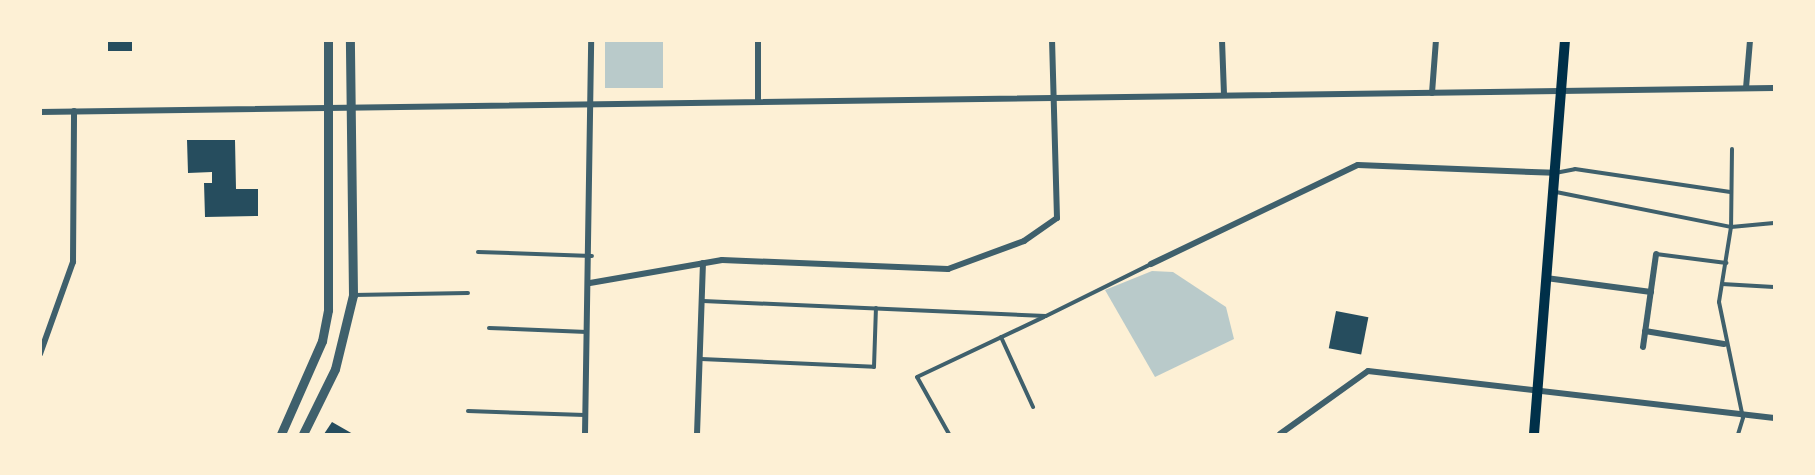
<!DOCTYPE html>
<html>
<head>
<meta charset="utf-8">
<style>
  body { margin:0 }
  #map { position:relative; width:1815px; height:475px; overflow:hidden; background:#fdf0d5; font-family:Manrope,sans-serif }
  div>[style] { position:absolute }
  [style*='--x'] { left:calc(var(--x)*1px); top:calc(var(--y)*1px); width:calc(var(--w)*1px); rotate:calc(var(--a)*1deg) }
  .green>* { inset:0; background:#b9caca; transform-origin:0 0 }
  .building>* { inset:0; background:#264d5e; transform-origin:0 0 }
  .service>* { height:4px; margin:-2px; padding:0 2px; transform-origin:2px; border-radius:2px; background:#3f606c }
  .minor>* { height:6px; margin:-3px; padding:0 3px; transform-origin:3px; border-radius:3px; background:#3f606c }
  .tertiary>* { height:9px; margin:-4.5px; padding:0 4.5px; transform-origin:4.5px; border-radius:4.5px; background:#3f606c }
  .secondary>* { height:10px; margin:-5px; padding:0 5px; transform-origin:5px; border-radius:5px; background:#003049 }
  span { translate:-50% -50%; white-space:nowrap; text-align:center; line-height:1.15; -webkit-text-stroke:6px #fdf0d5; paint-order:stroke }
  .frame { position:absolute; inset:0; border:42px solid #fdf0d5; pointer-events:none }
</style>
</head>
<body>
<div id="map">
  <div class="green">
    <div style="left:605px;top:41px;width:58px;height:47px"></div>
    <div style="clip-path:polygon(1152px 271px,1173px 272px,1226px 307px,1234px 339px,1155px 377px,1105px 290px)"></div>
  </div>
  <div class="building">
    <div style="left:108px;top:40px;width:24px;height:11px"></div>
    <div style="clip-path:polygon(187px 140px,235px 140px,236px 189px,258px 189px,258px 216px,205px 217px,204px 183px,212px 183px,212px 172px,188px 173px)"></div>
    <div style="left:1336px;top:311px;width:33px;height:38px;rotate:11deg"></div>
    <div style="clip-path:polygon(332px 422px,353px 434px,324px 434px)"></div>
  </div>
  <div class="service">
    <div style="--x:1732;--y:149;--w:78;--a:90.7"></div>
    <div style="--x:1731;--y:227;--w:76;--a:99.1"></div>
    <div style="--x:1719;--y:302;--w:118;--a:78.3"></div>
    <div style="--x:1743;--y:418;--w:17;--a:107"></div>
    <div style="--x:1555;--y:173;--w:20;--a:-11"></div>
    <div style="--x:1575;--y:169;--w:157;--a:8.4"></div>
    <div style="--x:1556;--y:192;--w:178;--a:11.3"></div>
    <div style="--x:1731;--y:227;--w:43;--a:-5.3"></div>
    <div style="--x:478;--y:252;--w:114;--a:2"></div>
    <div style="--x:1656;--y:254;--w:71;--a:7.3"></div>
    <div style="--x:1722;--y:284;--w:52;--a:3.3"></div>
    <div style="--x:353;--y:295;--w:115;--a:-1"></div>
    <div style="--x:703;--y:301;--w:343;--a:2.5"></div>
    <div style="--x:1046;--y:316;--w:117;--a:-26.3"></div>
    <div style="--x:489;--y:328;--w:98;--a:2.3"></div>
    <div style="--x:1001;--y:337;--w:77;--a:65.4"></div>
    <div style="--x:701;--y:359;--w:173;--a:2.6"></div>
    <div style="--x:874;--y:367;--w:59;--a:-88.1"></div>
    <div style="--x:468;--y:411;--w:117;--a:2"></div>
    <div style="--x:949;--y:434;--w:65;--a:-119.3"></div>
    <div style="--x:917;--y:377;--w:140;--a:-25.3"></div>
  </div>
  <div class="minor">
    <div style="--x:758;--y:40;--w:62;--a:90"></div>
    <div style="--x:1222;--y:40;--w:55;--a:87.9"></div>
    <div style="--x:1746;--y:88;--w:48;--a:-85.2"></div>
    <div style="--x:1432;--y:93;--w:53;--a:-85.7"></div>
    <div style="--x:40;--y:112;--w:1734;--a:-0.79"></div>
    <div style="--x:1151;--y:264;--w:229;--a:-25.6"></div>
    <div style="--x:1358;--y:165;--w:196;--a:2.3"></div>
    <div style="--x:1546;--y:278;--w:106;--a:7.6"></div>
    <div style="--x:590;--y:283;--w:134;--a:-9.9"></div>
    <div style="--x:722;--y:260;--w:226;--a:2.3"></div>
    <div style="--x:948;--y:269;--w:81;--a:-20.2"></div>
    <div style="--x:1024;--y:241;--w:40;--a:-34.9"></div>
    <div style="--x:1057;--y:218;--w:178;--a:-91.6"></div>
    <div style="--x:1645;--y:331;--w:80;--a:9.3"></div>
    <div style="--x:1643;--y:347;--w:94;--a:-82"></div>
    <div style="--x:40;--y:354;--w:98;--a:-70.3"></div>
    <div style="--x:73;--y:262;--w:151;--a:-89.6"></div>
    <div style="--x:585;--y:434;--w:394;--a:-89.1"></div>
    <div style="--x:697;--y:434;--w:171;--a:-88"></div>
    <div style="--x:1280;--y:434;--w:108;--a:-35.6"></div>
    <div style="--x:1368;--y:371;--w:409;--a:6.6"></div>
  </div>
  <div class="tertiary">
    <div style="--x:281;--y:434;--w:102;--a:-66.2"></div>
    <div style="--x:322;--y:341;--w:32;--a:-79"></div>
    <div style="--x:328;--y:310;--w:270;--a:-90"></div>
    <div style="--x:303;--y:434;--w:72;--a:-63.8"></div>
    <div style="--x:335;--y:369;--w:76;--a:-76.3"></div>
    <div style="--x:353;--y:295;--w:255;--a:-90.7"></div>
  </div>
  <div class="secondary">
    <div style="--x:1534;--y:434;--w:395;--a:-85.5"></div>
  </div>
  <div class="frame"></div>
</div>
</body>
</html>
